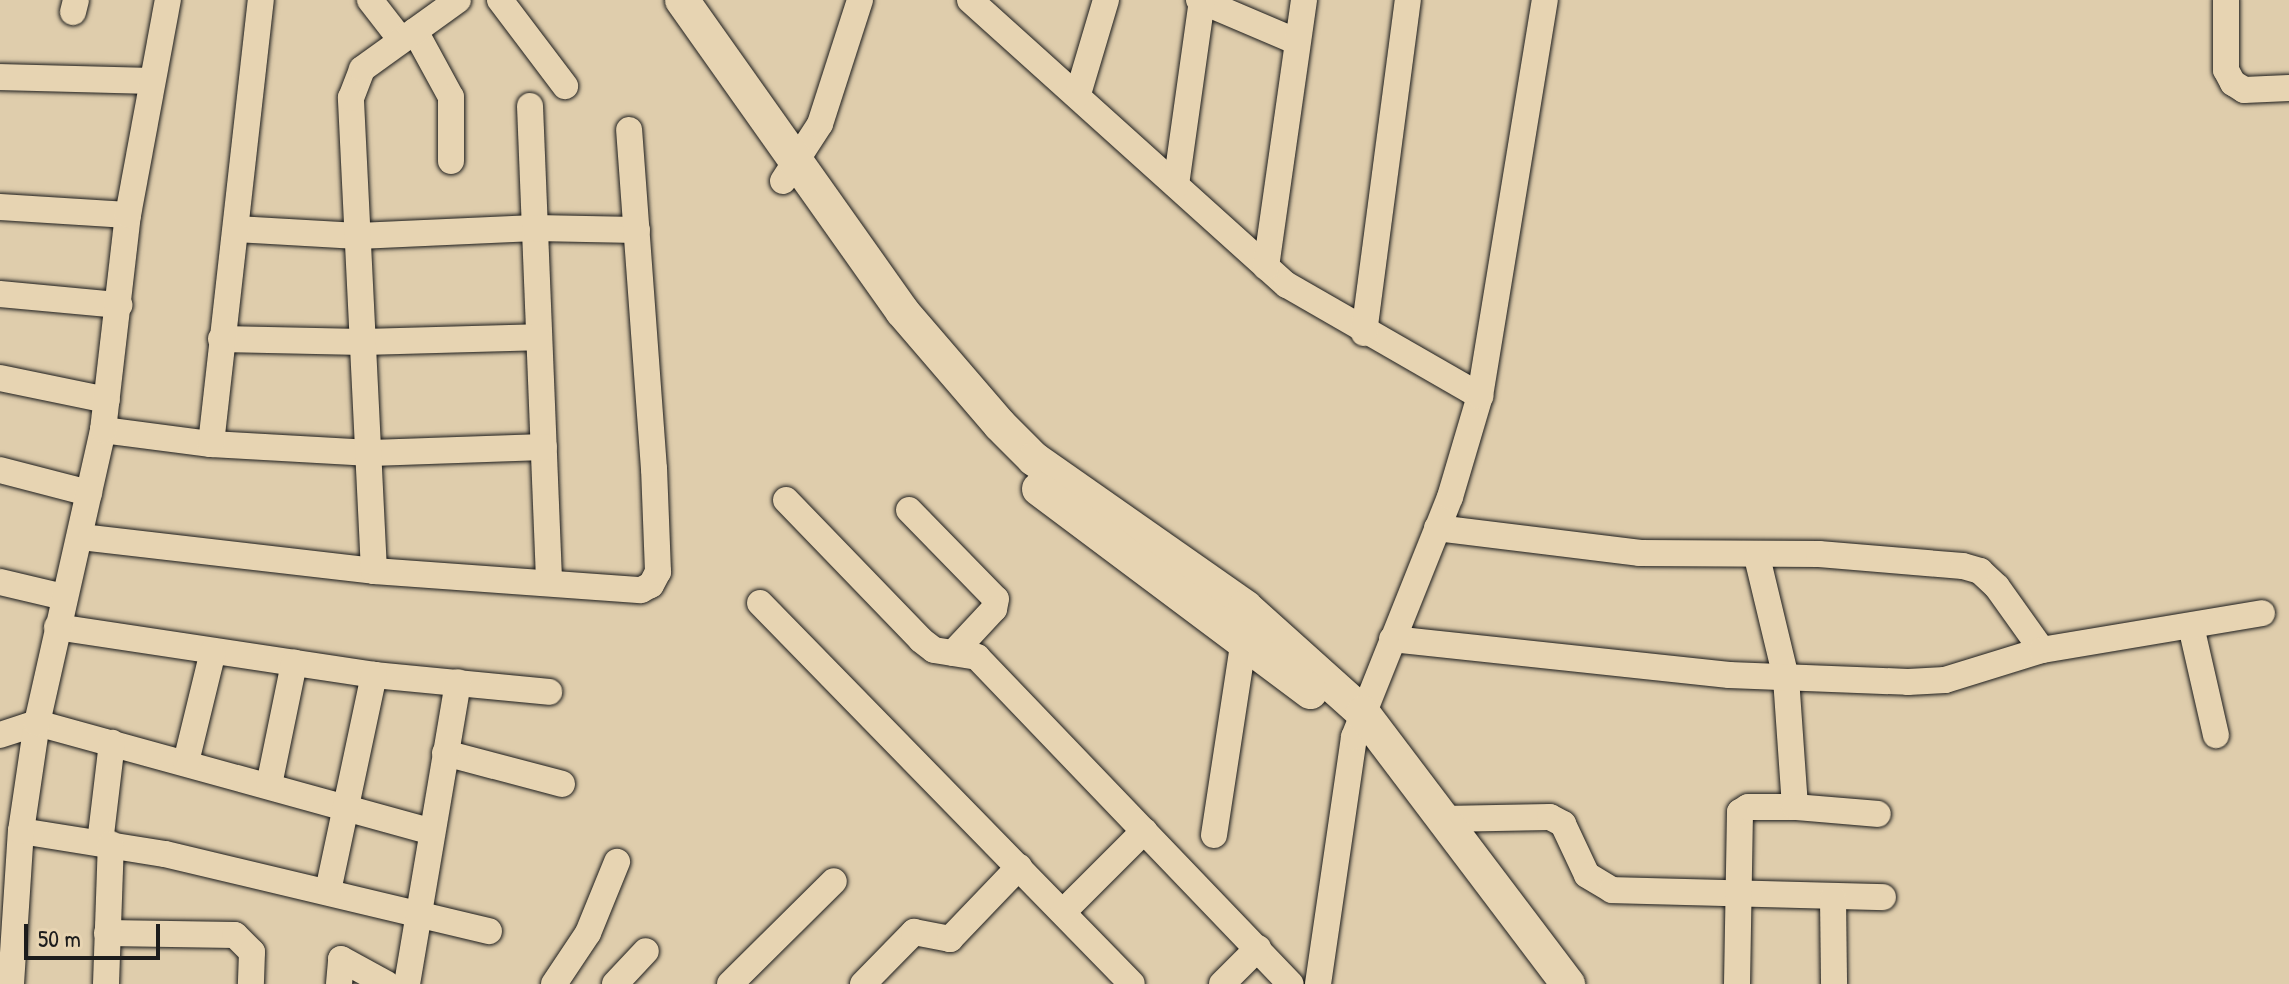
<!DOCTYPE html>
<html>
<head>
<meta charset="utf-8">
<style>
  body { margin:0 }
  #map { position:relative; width:2289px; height:984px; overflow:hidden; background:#dfcdac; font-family:"Patrick Hand",sans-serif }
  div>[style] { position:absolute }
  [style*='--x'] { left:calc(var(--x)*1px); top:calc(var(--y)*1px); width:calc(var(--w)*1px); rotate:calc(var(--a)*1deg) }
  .roads { filter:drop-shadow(0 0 2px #1c1c1c) drop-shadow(0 0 2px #1c1c1c) }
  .minor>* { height:26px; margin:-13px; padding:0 13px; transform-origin:13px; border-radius:13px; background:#e7d4b2 }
  .major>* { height:34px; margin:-17px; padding:0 17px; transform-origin:17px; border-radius:17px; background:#e7d4b2 }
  span { translate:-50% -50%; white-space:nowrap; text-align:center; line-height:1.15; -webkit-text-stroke:7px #e7d4b2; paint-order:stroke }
  .scale { position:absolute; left:24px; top:924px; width:136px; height:36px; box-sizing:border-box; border:4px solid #1c1c1c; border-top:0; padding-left:10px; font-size:24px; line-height:28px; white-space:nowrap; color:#1c1c1c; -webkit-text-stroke:6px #e7d4b2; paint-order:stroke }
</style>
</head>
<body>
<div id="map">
  <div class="roads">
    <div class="minor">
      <div style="--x:370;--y:0;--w:51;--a:52.2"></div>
      <div style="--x:500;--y:0;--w:108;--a:52.9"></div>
      <div style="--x:970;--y:0;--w:426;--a:42"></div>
      <div style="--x:1287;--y:285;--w:223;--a:29.9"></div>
      <div style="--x:1199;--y:0;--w:104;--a:23.1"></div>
      <div style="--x:2226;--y:0;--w:70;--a:90"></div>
      <div style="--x:2226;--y:70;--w:15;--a:62"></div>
      <div style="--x:2233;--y:83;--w:13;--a:32"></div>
      <div style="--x:2244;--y:90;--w:45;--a:-2.5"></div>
      <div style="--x:73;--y:12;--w:12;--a:-76"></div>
      <div style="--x:415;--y:31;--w:75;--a:61.4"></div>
      <div style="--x:451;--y:97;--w:64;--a:90"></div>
      <div style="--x:0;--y:77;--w:150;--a:1.5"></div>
      <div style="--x:1078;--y:94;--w:98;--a:-73.4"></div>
      <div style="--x:530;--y:106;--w:477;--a:87.7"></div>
      <div style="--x:783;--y:181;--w:68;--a:-57"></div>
      <div style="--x:820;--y:124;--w:130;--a:-72.1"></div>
      <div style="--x:1176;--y:185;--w:186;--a:-82"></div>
      <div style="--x:0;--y:207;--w:128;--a:3.6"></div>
      <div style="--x:236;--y:229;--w:122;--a:3.3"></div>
      <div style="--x:358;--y:236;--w:177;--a:-2.6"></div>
      <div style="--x:535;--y:228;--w:102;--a:1.1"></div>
      <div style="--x:1266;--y:267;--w:270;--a:-81.9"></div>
      <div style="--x:0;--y:294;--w:120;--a:5.3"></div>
      <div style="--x:1364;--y:333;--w:336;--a:-82.5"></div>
      <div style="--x:221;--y:339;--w:142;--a:1.2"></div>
      <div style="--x:363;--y:342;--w:174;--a:-1.6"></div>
      <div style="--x:0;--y:378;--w:109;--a:11.6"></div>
      <div style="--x:103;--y:430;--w:109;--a:7.4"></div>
      <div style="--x:211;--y:444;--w:160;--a:3.2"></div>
      <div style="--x:371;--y:453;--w:173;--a:-2"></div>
      <div style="--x:211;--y:444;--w:447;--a:-83.6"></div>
      <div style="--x:0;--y:470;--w:92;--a:14.5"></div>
      <div style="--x:786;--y:500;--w:194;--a:46"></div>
      <div style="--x:921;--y:640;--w:16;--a:38"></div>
      <div style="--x:934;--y:650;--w:44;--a:9.2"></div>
      <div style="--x:977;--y:657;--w:453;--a:46.2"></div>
      <div style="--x:909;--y:510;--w:124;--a:45.7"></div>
      <div style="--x:996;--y:599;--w:10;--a:101"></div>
      <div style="--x:994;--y:609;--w:60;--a:133"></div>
      <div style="--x:1437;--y:528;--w:205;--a:7"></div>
      <div style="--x:1640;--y:553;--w:179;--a:0.3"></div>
      <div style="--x:1819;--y:554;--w:144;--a:4.8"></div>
      <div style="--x:1963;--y:566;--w:18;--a:16"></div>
      <div style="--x:1980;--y:571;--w:23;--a:43"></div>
      <div style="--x:1997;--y:587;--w:77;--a:54.5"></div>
      <div style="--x:81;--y:537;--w:295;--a:6.6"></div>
      <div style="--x:374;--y:571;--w:268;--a:4.1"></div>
      <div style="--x:641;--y:590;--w:11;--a:-27"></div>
      <div style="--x:651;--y:585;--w:15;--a:-62"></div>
      <div style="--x:658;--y:572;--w:103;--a:-92.2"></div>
      <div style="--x:654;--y:469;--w:340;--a:-94.2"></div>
      <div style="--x:1757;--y:557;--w:124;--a:76.5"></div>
      <div style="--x:1786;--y:678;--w:129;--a:86"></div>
      <div style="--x:374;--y:571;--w:474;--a:-92.8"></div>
      <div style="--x:351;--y:98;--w:31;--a:-69"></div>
      <div style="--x:362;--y:69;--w:118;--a:-35.7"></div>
      <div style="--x:0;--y:582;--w:66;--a:13.2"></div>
      <div style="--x:760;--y:603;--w:532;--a:45.68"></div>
      <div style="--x:2191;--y:626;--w:112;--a:77.1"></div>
      <div style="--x:57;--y:627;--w:321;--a:8.6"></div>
      <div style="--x:374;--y:675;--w:176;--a:5.5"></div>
      <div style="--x:1392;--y:639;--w:339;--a:6.1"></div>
      <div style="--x:1729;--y:675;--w:179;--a:2.2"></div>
      <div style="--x:1908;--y:682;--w:37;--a:-3"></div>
      <div style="--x:1945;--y:680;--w:102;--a:-17.2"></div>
      <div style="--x:2042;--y:650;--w:223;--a:-9.5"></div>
      <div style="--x:0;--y:735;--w:39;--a:-18"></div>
      <div style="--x:37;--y:723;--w:408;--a:15.4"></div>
      <div style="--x:445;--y:753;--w:121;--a:14.8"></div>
      <div style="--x:186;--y:762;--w:114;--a:-76.3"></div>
      <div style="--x:269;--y:785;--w:125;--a:-78.4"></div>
      <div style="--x:1442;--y:819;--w:108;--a:-1.1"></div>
      <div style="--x:1550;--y:817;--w:15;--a:28"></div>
      <div style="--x:1563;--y:824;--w:56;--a:64.8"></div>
      <div style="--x:1587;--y:875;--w:29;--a:31"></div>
      <div style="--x:1612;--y:890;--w:271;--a:1.5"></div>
      <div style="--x:21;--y:831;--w:146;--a:9.1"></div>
      <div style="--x:165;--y:854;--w:333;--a:13.4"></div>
      <div style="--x:1214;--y:835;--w:198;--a:-81.3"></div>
      <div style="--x:100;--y:843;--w:101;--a:-83.2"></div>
      <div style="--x:328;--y:891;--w:221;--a:-78"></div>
      <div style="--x:1833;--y:898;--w:86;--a:89.3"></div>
      <div style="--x:1063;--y:912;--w:115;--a:-45"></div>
      <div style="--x:107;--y:933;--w:128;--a:0.9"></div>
      <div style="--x:235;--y:935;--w:24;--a:45"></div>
      <div style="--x:252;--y:952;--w:32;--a:92"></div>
      <div style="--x:11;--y:984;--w:153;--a:-86.3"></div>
      <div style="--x:21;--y:831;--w:109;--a:-81.6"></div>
      <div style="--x:37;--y:723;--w:300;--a:-77.3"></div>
      <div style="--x:103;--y:430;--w:216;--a:-83.4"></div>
      <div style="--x:128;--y:215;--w:219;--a:-79.5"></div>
      <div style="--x:106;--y:984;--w:140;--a:-88"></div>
      <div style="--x:339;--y:984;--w:25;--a:-85"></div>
      <div style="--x:341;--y:959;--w:52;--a:28.5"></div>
      <div style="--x:407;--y:984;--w:306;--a:-80.4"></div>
      <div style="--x:554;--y:984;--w:61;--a:-56.3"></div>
      <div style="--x:588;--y:933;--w:77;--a:-67.8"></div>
      <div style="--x:615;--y:984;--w:45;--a:-46.8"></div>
      <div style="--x:730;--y:984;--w:146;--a:-44.7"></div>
      <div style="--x:863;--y:984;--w:73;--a:-45.6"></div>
      <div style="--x:914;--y:932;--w:37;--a:11"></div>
      <div style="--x:950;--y:939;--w:100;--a:-46.2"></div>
      <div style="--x:1222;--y:984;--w:51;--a:-45"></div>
      <div style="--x:1318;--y:984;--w:250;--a:-81.7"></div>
      <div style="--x:1354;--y:737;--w:258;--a:-68.2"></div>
      <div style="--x:1450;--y:497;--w:105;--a:-73.5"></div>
      <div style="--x:1480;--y:396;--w:401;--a:-80.7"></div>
      <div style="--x:1737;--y:984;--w:172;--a:-89"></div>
      <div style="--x:1740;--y:812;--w:9;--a:-32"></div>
      <div style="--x:1748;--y:807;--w:47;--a:0"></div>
      <div style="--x:1795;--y:807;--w:83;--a:4.8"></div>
    </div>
    <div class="major">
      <div style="--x:682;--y:0;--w:381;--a:54.7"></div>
      <div style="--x:902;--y:311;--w:150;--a:49.3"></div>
      <div style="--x:1000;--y:425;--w:48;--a:45"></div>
      <div style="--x:1034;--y:459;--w:258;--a:35"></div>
      <div style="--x:1245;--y:607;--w:159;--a:41.9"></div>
      <div style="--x:1363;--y:713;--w:340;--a:52.9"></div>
      <div style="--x:1039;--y:489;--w:339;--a:36.8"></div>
    </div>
  </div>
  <div class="scale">50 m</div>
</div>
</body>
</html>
